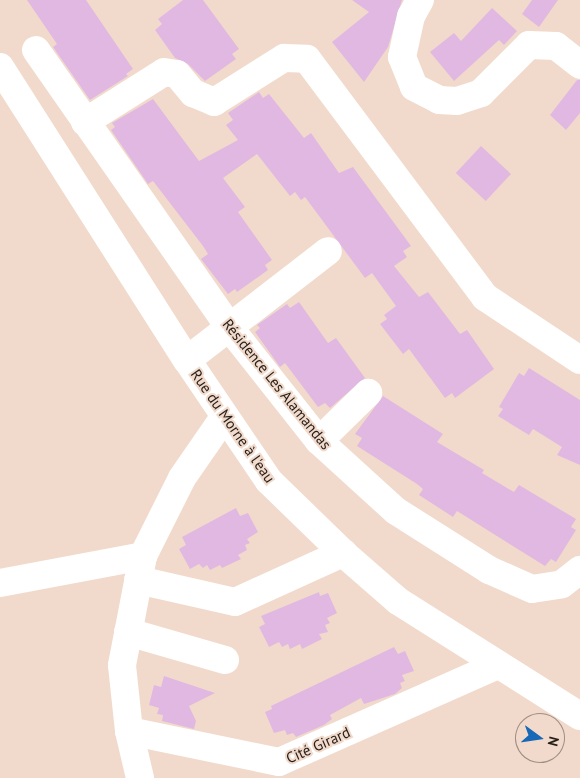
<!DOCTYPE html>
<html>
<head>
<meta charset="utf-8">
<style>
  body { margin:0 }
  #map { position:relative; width:580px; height:778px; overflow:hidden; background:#f1dacb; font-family:"PT Sans",sans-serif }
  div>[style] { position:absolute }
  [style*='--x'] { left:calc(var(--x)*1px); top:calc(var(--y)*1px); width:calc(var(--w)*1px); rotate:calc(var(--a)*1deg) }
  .building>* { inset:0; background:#e1b8e2; transform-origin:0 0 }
  .minor>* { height:28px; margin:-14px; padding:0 14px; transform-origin:14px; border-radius:14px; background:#fff }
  span { translate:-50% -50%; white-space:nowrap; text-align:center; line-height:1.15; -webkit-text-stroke:4px #f1dacb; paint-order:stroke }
  .street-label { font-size:15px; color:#251d18 }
  .north { position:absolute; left:515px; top:713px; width:50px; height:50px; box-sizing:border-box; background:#f1dacb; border:1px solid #9f8e83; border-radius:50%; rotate:104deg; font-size:14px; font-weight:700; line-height:20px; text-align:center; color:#251d18 }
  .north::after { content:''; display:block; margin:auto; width:18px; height:22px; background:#1768b6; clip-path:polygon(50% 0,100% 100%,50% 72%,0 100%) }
</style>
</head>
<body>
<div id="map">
  <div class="building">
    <div style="clip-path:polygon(27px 0,86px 0,133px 69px,126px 74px,128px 76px,90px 100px,53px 47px,57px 44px)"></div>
    <div style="clip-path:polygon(183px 0,203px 0,239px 49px,232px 54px,236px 59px,205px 81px,188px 64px,175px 58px,155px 30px,162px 24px,158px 19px)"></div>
    <div style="clip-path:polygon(352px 0,402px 0,388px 47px,364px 82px,332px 42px,369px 12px)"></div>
    <div style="clip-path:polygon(532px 0,558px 0,539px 27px,522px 14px)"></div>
    <div style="clip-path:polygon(492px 8px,517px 31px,504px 45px,499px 40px,454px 81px,430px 52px,454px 33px,461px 41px)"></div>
    <div style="clip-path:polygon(577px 80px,580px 80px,580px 113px,566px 130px,550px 115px)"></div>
    <div style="clip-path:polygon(259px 92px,263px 98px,269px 94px,304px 138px,311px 133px,339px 173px,353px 167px,411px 246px,403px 251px,407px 257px,394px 266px,419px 297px,428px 292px,460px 334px,467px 330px,494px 369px,455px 398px,452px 393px,445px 398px,409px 349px,403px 354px,380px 324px,387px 319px,384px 315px,396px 306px,372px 273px,365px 278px,305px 197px,301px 200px,295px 192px,290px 196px,257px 154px,223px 178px,245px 207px,238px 212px,272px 260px,265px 265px,268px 270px,237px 292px,235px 289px,228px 294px,201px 259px,208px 254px,203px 246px,153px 181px,148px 184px,111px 130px,115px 127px,112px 123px,153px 99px,199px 161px,238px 140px,226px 125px,233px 120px,228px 113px)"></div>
    <div style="left:481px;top:146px;width:41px;height:37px;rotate:43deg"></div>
    <div style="clip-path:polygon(299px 302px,328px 343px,336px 338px,365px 378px,330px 408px,325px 403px,318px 407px,285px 363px,280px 367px,255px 332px,260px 328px,257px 325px,287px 304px,290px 308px)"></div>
    <div style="clip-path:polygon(529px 368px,580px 400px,580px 465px,557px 455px,562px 447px,533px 429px,529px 435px,498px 416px,503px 409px,499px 407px,519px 373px,524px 376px)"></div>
    <div style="clip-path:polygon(383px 396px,443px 434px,437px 442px,484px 470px,482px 473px,514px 492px,519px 485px,576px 519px,571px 527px,576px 530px,556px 562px,551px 559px,545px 566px,457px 511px,453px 517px,419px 495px,423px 489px,417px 484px,357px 446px,362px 438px,355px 434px)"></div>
    <div style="clip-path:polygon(236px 508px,240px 516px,248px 513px,258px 532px,247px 539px,250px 543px,245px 545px,247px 550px,238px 555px,241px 559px,222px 568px,220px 565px,210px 570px,207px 565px,203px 568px,199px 564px,190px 569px,179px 549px,186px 545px,182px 537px)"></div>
    <div style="clip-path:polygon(319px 592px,320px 596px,328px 593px,337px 613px,327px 618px,330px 623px,325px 625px,328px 632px,319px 634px,322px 639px,302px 649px,300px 644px,290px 649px,288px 644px,282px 647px,279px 642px,269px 647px,259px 627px,265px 624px,261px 616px)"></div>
    <div style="clip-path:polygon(394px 647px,398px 654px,405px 651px,414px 671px,402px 675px,405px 681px,400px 683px,402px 688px,395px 694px,364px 704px,361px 698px,330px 715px,332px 719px,324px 725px,296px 737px,293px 733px,287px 735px,285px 730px,274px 733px,265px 712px,272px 709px,271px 706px)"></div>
    <div style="clip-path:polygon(164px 676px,215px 693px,189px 706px,196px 721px,194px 729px,162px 721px,163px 715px,157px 714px,159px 708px,149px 705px,154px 685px,161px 687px)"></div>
  </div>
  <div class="minor">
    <div style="--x:420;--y:0;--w:18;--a:119"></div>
    <div style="--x:411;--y:16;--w:42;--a:102.4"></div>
    <div style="--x:402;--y:57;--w:32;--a:68"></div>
    <div style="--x:414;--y:87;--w:28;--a:27"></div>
    <div style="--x:439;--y:100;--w:18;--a:3"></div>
    <div style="--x:457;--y:101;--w:25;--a:-18"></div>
    <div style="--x:481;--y:93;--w:68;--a:-45"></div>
    <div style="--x:529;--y:45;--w:27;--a:2"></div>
    <div style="--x:556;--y:46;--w:31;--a:38"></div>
    <div style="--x:36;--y:50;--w:338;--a:55.1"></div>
    <div style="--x:229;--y:327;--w:145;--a:51.7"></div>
    <div style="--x:319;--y:441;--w:104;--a:42.3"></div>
    <div style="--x:396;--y:511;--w:110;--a:32.4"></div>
    <div style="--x:489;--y:570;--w:47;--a:23.8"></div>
    <div style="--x:532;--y:589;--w:30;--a:-9"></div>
    <div style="--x:562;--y:584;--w:23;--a:-38"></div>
    <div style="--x:0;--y:67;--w:348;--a:57.5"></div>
    <div style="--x:187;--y:360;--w:146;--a:55.9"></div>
    <div style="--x:269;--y:481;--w:103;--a:44.2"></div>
    <div style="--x:343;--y:553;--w:73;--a:41.1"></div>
    <div style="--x:398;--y:601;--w:215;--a:32.3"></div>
    <div style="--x:85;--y:122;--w:93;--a:-32.3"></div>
    <div style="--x:164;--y:72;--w:13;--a:9"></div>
    <div style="--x:177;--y:74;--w:25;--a:50"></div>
    <div style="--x:193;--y:93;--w:23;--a:23"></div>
    <div style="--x:214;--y:102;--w:83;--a:-32.2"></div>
    <div style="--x:284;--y:58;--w:23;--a:2"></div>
    <div style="--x:307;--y:59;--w:297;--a:53.2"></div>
    <div style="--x:485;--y:297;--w:114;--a:33.6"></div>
    <div style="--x:187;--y:360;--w:178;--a:-37.7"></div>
    <div style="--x:319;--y:441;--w:69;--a:-44.4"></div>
    <div style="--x:138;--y:580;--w:99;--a:12.8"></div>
    <div style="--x:235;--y:602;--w:119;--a:-24.4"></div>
    <div style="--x:0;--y:583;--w:146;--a:-10.7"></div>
    <div style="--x:128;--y:632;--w:101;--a:16.1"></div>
    <div style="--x:129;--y:731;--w:153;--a:11.7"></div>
    <div style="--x:279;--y:762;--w:240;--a:-23.9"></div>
    <div style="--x:140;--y:778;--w:48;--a:-103.2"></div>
    <div style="--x:129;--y:731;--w:66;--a:-96.1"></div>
    <div style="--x:122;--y:665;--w:111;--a:-79.1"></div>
    <div style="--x:143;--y:556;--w:87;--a:-63.4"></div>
    <div style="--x:182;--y:478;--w:75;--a:-55.3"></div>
  </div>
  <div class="street-label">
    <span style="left:277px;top:384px;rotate:51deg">Résidence Les Alamandas</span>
    <span style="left:233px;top:426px;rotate:55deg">Rue du Morne à l'eau</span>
    <span style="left:318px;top:745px;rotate:-24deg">Cité Girard</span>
  </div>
  <div class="north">N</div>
</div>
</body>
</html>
